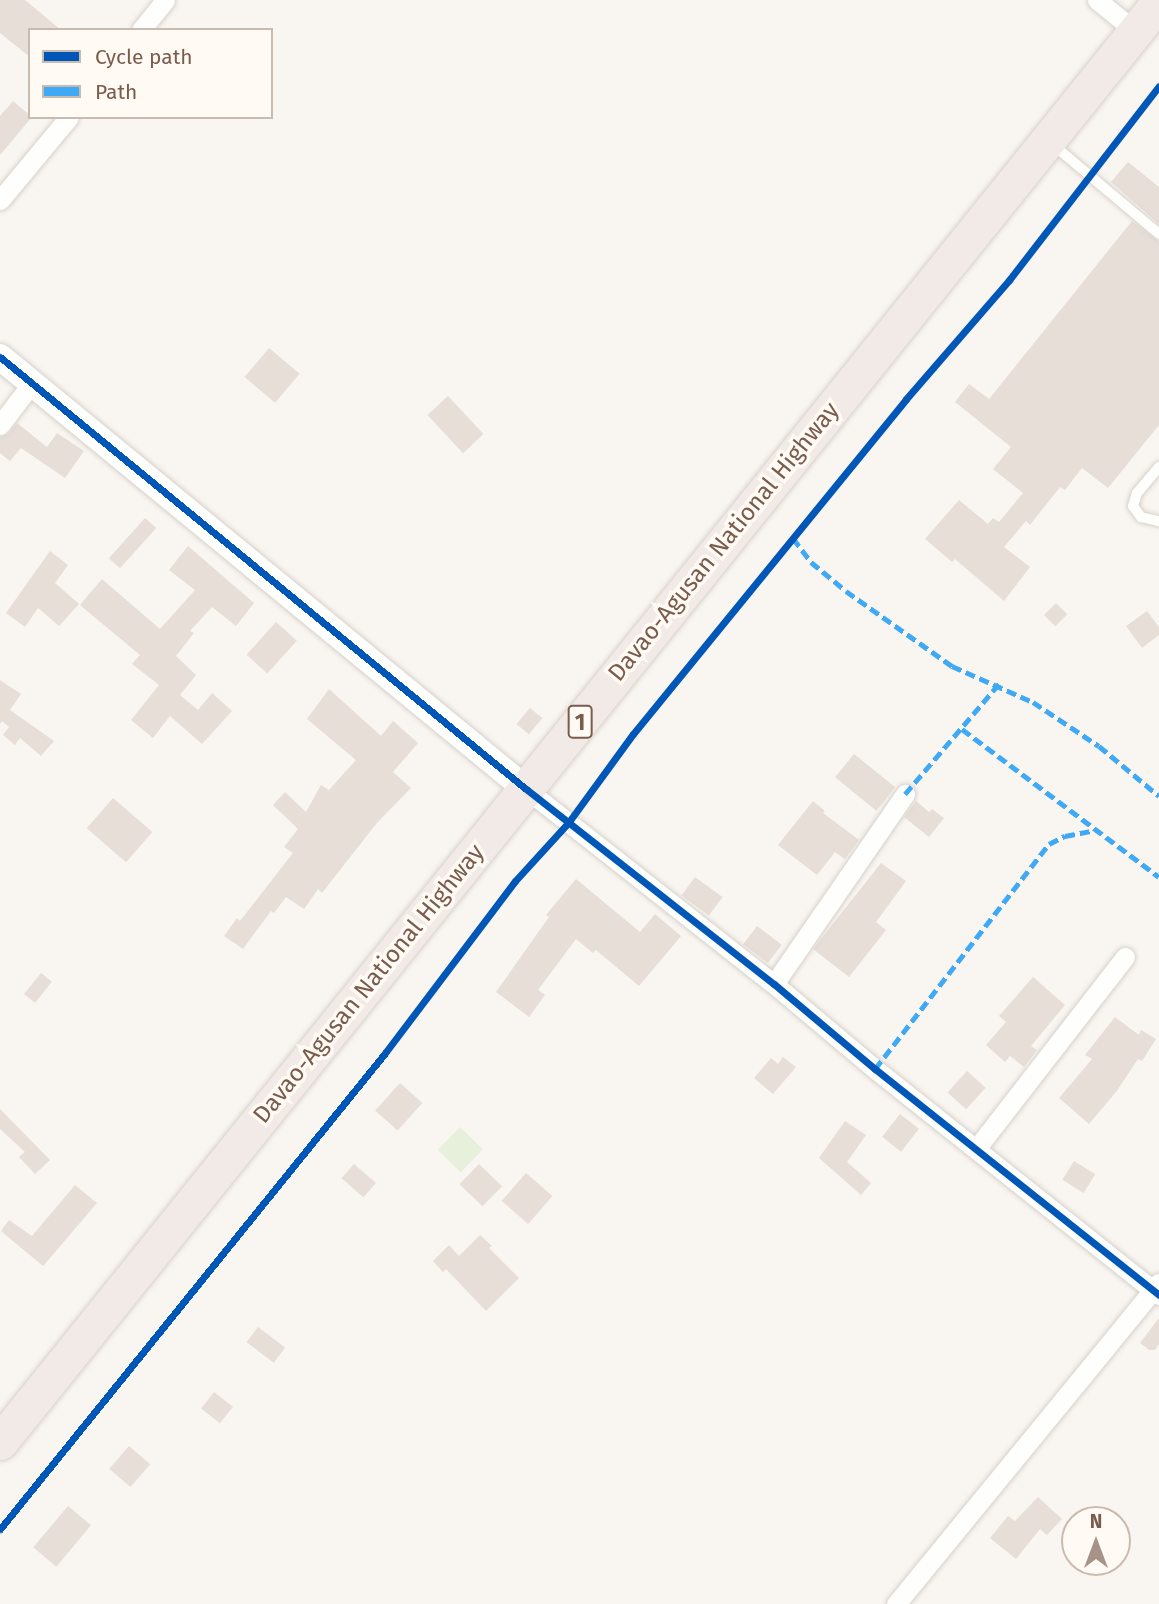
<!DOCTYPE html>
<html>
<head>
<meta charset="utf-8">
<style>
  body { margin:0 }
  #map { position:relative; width:1159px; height:1604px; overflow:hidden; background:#f9f5f0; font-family:"Fira Sans",sans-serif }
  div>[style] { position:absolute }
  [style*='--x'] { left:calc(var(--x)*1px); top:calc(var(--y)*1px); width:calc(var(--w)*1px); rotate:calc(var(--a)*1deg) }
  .green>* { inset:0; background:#e7f0db; transform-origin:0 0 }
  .building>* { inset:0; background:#e6ded7; transform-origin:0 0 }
  .roads { filter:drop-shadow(0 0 2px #d7d1cb) drop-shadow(0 0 2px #d7d1cb) }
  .lane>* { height:10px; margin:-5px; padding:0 5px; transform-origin:5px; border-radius:5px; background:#fefefd }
  .street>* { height:19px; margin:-9.5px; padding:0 9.5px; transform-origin:9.5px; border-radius:9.5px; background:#fefefd }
  .secondary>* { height:26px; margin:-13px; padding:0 13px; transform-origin:13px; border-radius:13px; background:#fefefd }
  .highway>* { height:35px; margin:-17.5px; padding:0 17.5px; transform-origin:17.5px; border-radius:17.5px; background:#f2eae7 }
  .quiet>* { height:5px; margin-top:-2.5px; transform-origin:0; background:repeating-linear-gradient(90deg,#3fa9f5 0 10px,transparent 0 15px) }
  .cycleway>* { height:7px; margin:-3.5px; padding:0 3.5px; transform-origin:3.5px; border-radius:3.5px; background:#0057b8 }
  span { translate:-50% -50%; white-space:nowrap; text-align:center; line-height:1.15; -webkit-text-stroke:7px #fffaf3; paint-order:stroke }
  .shield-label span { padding:2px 5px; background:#fffaf3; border:2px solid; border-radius:5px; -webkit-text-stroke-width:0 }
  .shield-label { font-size:23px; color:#7a5c4d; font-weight:700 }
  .street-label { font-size:24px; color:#7a5c4d }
  .legend { position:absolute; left:28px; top:28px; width:245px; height:91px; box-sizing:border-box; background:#fffaf3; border:2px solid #cabbb1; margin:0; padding:9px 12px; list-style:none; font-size:21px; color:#7a5c4d }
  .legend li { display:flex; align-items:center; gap:14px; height:35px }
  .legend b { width:35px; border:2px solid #cabbb1 }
  .north { position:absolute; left:1061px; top:1506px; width:70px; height:70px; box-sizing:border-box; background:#fffaf3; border:2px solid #cabbb1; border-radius:50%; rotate:0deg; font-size:19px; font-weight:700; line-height:28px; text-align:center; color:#7a5c4d }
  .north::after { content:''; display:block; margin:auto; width:24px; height:32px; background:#a69286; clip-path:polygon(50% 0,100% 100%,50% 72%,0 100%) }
</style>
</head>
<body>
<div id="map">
  <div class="green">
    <div style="left:460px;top:1127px;width:32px;height:32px;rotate:44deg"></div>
  </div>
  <div class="building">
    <div style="clip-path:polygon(0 0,25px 0,61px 30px,30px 30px,30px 57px,0 33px)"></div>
    <div style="clip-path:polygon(13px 101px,32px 117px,0 155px,0 116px)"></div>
    <div style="clip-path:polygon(1128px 162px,1159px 187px,1159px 224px,1111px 182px)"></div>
    <div style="clip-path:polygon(1132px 221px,1159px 241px,1159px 425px,1108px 488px,1082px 468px,1065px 490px,1060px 487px,1030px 525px,1026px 521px,1004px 547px,1030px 567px,1004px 601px,955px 559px,952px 562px,925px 539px,959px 500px,988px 524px,993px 518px,999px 522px,1023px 493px,993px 469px,1011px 447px,955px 402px,969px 384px,989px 399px)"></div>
    <div style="left:269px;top:348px;width:40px;height:38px;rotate:40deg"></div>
    <div style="left:448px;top:396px;width:52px;height:28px;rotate:47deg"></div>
    <div style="clip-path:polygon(17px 423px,47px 447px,57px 433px,84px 451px,65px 478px,21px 448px,10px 461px,0 453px,0 437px,9px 433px)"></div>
    <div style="left:145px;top:518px;width:15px;height:54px;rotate:42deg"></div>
    <div style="clip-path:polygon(188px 546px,254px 603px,236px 626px,212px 607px,190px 631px,194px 633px,176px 656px,196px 675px,180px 695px,198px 710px,212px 693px,232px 711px,202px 744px,170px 716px,153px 738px,131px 720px,159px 685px,132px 664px,140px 655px,80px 605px,102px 579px,160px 629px,195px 590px,169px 570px)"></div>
    <div style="clip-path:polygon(50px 551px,68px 565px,55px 583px,79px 604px,59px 626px,38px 608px,25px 627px,6px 613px)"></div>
    <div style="left:1056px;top:603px;width:16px;height:17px;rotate:45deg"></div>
    <div style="clip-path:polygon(1147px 611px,1159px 627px,1159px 635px,1142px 648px,1126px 626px)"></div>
    <div style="left:276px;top:622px;width:28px;height:44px;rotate:42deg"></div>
    <div style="clip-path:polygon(0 680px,21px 694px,10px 710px,54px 741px,41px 756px,20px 738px,15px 745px,3px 735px,9px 727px,2px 721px,0 724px)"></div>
    <div style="clip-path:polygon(329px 689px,381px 736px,393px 721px,418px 743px,393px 772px,411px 788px,376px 824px,322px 893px,318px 889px,304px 909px,286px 897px,274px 913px,271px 911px,243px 949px,224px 936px,237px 918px,240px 921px,293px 853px,284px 847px,298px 829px,273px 805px,285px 792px,306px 812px,321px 785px,329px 790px,356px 760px,307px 719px)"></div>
    <div style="left:530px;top:708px;width:16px;height:21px;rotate:40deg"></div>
    <div style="left:854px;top:754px;width:53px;height:30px;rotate:39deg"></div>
    <div style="left:113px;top:798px;width:52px;height:40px;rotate:41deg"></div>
    <div style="clip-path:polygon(813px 801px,825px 811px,823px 813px,859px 840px,845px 859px,835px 852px,817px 875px,778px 845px)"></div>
    <div style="clip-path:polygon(916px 801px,929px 812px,932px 809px,944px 818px,929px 837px,904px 817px)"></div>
    <div style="clip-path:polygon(881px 863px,906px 881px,876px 922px,886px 930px,849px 977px,813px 949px)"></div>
    <div style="left:695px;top:877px;width:34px;height:23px;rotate:36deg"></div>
    <div style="clip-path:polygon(576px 879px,640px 932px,655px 914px,681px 936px,639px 986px,596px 950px,593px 953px,576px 939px,538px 990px,545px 995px,529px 1017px,496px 992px,549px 917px,546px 915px)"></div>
    <div style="left:757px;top:926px;width:31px;height:23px;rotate:37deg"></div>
    <div style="left:41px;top:973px;width:14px;height:27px;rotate:39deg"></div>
    <div style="clip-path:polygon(1033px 977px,1065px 1005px,1031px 1046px,1037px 1050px,1024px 1067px,1010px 1056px,1005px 1062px,986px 1045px,1006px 1022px,999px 1016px)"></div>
    <div style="clip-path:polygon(1115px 1017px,1139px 1035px,1141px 1030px,1156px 1039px,1142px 1061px,1138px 1059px,1116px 1092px,1089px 1124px,1059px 1098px,1092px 1059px,1085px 1055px)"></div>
    <div style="clip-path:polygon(783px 1057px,796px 1067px,773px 1094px,754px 1078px,771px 1058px,778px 1064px)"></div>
    <div style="left:967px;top:1071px;width:25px;height:29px;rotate:42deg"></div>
    <div style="left:400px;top:1083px;width:30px;height:37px;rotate:42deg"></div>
    <div style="clip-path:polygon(0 1109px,50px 1160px,35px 1174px,19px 1157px,25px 1152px,0 1129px)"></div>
    <div style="left:900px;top:1114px;width:24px;height:29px;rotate:38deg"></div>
    <div style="clip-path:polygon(845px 1121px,866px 1135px,847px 1162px,871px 1183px,861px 1195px,819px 1158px)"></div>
    <div style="left:1074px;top:1161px;width:25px;height:22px;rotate:32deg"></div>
    <div style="left:354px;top:1164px;width:29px;height:19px;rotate:41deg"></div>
    <div style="left:479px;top:1164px;width:32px;height:28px;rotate:44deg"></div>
    <div style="left:526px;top:1173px;width:35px;height:37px;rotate:41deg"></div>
    <div style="clip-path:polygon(75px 1185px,97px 1203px,43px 1266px,1px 1231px,9px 1220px,32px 1236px)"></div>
    <div style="clip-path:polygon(480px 1235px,492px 1246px,489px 1248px,519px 1278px,486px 1311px,446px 1269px,443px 1272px,433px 1261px,449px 1245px,459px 1256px)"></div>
    <div style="clip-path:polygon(1159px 1318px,1159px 1344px,1155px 1350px,1149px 1350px,1140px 1343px)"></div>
    <div style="left:258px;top:1327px;width:34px;height:19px;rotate:37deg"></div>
    <div style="left:214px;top:1392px;width:24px;height:21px;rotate:38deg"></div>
    <div style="left:129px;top:1446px;width:28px;height:30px;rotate:41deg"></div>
    <div style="clip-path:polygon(1038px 1497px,1062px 1519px,1047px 1535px,1040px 1529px,1016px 1559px,990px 1538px,1008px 1516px,1015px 1521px)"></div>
    <div style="left:68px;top:1506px;width:30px;height:54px;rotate:40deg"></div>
  </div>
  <div class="roads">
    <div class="lane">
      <div style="--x:1051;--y:143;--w:141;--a:40.1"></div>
      <div style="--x:1159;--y:467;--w:34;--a:130"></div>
      <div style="--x:1137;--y:493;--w:14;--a:107"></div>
      <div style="--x:1133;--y:506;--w:14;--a:54"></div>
      <div style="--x:1141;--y:517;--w:18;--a:13"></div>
    </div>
    <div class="street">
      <div style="--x:1097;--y:0;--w:49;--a:39.2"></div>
      <div style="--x:141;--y:30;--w:38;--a:-51"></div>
      <div style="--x:0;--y:200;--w:108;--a:-50.3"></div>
      <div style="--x:0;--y:425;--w:53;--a:-52.7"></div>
      <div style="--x:526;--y:789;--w:315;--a:38.2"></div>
      <div style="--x:774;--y:984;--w:132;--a:40.1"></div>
      <div style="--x:875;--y:1069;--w:363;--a:38.5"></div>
      <div style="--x:774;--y:984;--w:231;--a:-55.4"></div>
      <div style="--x:976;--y:1149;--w:243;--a:-52.2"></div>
      <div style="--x:896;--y:1604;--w:415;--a:-50.7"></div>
    </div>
    <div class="secondary">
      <div style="--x:0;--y:357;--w:681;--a:39.4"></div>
    </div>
    <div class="highway">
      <div style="--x:0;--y:1442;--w:1848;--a:-51.17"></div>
    </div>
  </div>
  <div class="quiet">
    <div style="--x:793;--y:538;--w:30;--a:53"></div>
    <div style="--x:811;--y:562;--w:45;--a:39.6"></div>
    <div style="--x:846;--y:591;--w:130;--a:35.3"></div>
    <div style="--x:952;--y:666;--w:89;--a:24"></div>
    <div style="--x:1033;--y:702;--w:79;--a:33.7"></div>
    <div style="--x:1099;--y:746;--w:78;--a:39.8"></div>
    <div style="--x:962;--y:729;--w:246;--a:36.9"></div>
    <div style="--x:905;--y:794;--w:145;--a:-49.5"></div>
    <div style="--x:875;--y:1069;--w:284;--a:-52.3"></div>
    <div style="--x:1049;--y:844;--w:18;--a:-27"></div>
    <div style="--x:1065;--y:836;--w:31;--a:-11"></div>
  </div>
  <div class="cycleway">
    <div style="--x:0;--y:357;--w:681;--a:39.4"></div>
    <div style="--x:526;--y:789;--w:315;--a:38.2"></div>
    <div style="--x:774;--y:984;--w:132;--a:40.1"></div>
    <div style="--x:875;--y:1069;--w:363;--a:38.5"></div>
    <div style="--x:0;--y:1529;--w:612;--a:-51.03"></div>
    <div style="--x:385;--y:1053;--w:216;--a:-52.9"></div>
    <div style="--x:515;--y:881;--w:79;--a:-47.6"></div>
    <div style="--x:568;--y:823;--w:110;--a:-53.9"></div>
    <div style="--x:633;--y:734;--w:432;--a:-50.8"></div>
    <div style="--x:906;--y:399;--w:157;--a:-49.1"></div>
    <div style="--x:1009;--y:280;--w:245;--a:-52.3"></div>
  </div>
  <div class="shield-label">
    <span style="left:580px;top:722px">1</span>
  </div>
  <div class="street-label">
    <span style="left:724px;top:542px;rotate:-51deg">Davao-Agusan National Highway</span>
    <span style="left:369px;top:984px;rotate:-51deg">Davao-Agusan National Highway</span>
  </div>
  <ul class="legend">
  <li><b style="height:9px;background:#0057b8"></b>Cycle path</li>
  <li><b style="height:9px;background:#3fa9f5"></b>Path</li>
  </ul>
  <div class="north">N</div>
</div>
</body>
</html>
